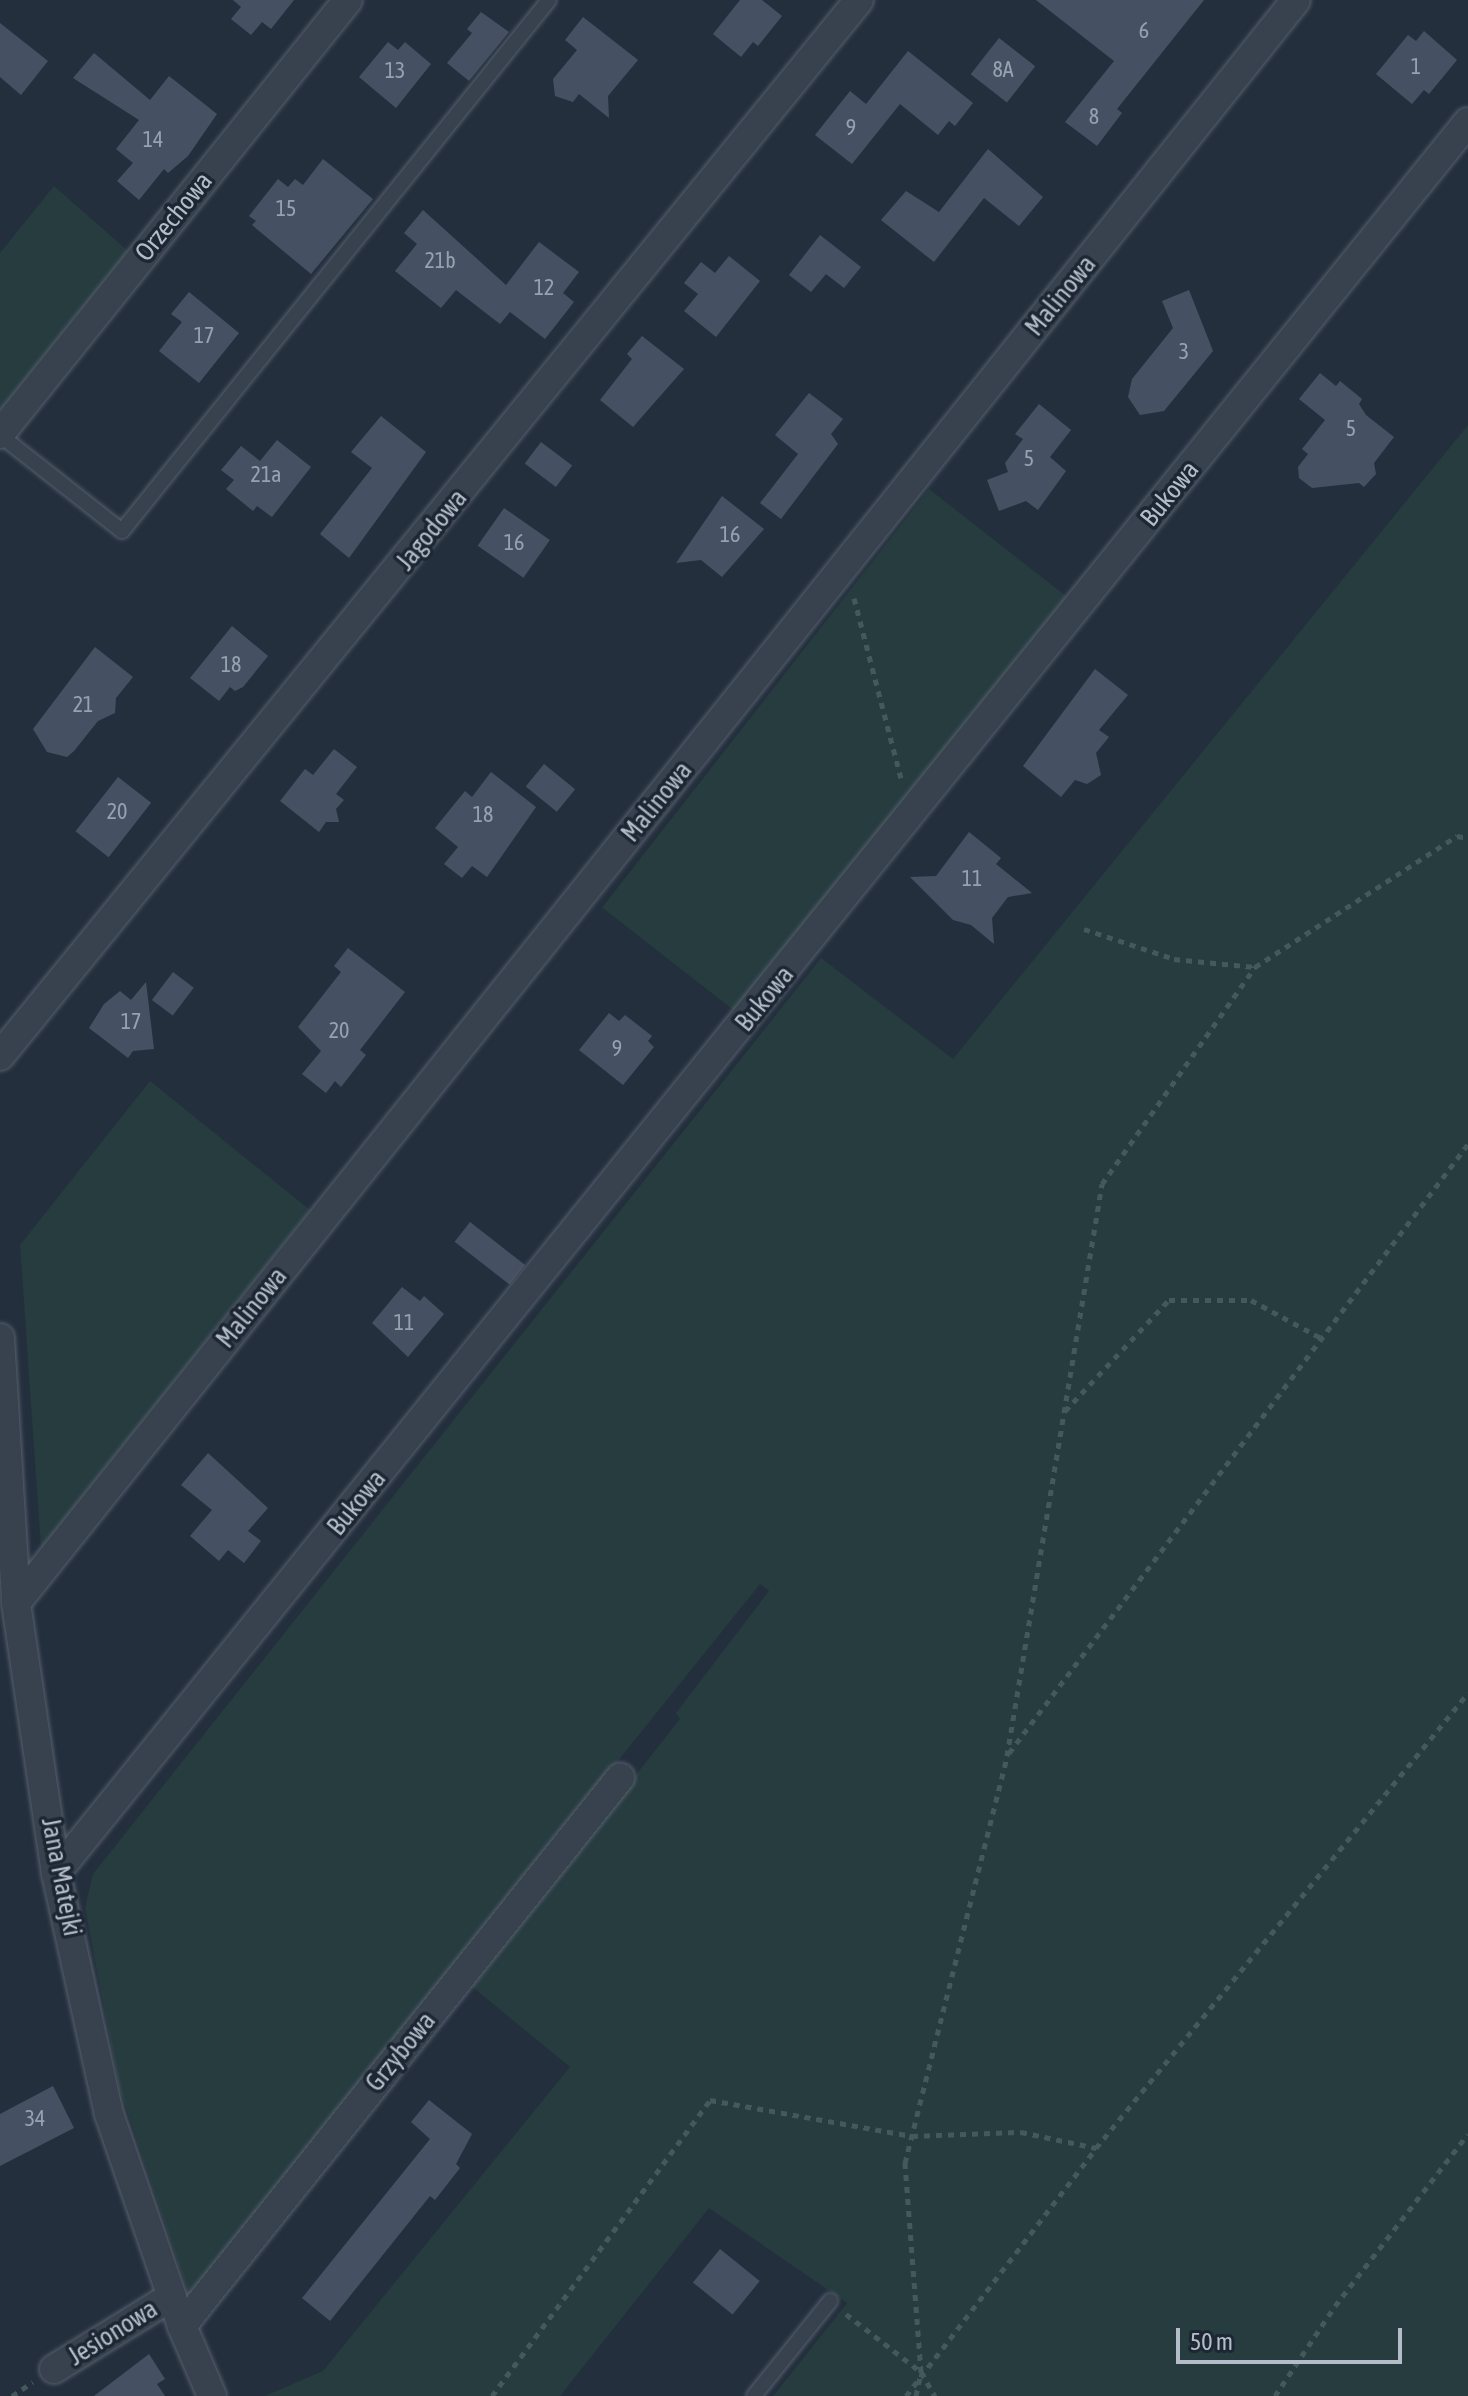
<!DOCTYPE html>
<html>
<head>
<meta charset="utf-8">
<style>
  body { margin:0 }
  #map { position:relative; width:1468px; height:2396px; overflow:hidden; background:#242f3e; font-family:"Asap Condensed",sans-serif }
  div>[style] { position:absolute }
  [style*='--x'] { left:calc(var(--x)*1px); top:calc(var(--y)*1px); width:calc(var(--w)*1px); rotate:calc(var(--a)*1deg) }
  .green>* { inset:0; background:#263c3f; transform-origin:0 0 }
  .building>* { inset:0; background:#455162; transform-origin:0 0 }
  .path>* { height:5px; margin-top:-2.5px; transform-origin:0; background:repeating-linear-gradient(90deg,#44595c 0 6px,transparent 0 12px) }
  .roads { filter:drop-shadow(0 0 2px #565f6c) drop-shadow(0 0 2px #565f6c) }
  .lane>* { height:14px; margin:-7px; padding:0 7px; transform-origin:7px; border-radius:7px; background:#38414e }
  .street>* { height:28px; margin:-14px; padding:0 14px; transform-origin:14px; border-radius:14px; background:#38414e }
  span { translate:-50% -50%; white-space:nowrap; text-align:center; line-height:1.15; -webkit-text-stroke:7px #1d2633; paint-order:stroke }
  .number-label { font-size:22px; color:#98a1af }
  .number-label span { -webkit-text-stroke-width:0 }
  .street-label { font-size:26px; color:#b4bcc9 }
  .scale { position:absolute; left:1176px; top:2328px; width:226px; height:36px; box-sizing:border-box; border:4px solid #b4bcc9; border-top:0; padding-left:10px; font-size:24px; line-height:28px; white-space:nowrap; color:#b4bcc9; -webkit-text-stroke:6px #1d2633; paint-order:stroke }
</style>
</head>
<body>
<div id="map">
  <div class="green">
    <div style="clip-path:polygon(54px 186px,128px 251px,0 410px,0 253px)"></div>
    <div style="clip-path:polygon(1468px 425px,1468px 2396px,773px 2396px,847px 2303px,709px 2208px,560px 2396px,265px 2396px,323px 2371px,570px 2067px,470px 1985px,680px 1719px,676px 1713px,769px 1591px,760px 1584px,189px 2295px,119px 2086px,85px 1908px,93px 1874px,821px 958px,953px 1059px)"></div>
    <div style="left:929px;top:489px;width:180px;height:531px;rotate:38deg"></div>
    <div style="clip-path:polygon(150px 1081px,310px 1210px,41px 1548px,20px 1245px)"></div>
  </div>
  <div class="building">
    <div style="clip-path:polygon(233px 0,294px 0,271px 29px,262px 22px,251px 35px,231px 19px,241px 7px)"></div>
    <div style="clip-path:polygon(740px 0,762px 0,782px 16px,758px 46px,753px 42px,741px 57px,713px 34px)"></div>
    <div style="clip-path:polygon(1036px 0,1204px 0,1117px 109px,1122px 113px,1097px 146px,1065px 122px,1114px 61px)"></div>
    <div style="clip-path:polygon(481px 12px,509px 32px,469px 81px,447px 63px,472px 33px,467px 29px)"></div>
    <div style="clip-path:polygon(583px 17px,638px 60px,608px 96px,609px 118px,579px 94px,573px 102px,555px 96px,553px 79px,577px 50px,565px 40px)"></div>
    <div style="clip-path:polygon(0 23px,48px 61px,21px 95px,0 77px)"></div>
    <div style="clip-path:polygon(1424px 31px,1457px 60px,1429px 94px,1424px 90px,1412px 104px,1376px 74px,1408px 35px,1416px 41px)"></div>
    <div style="left:999px;top:38px;width:46px;height:46px;rotate:38deg"></div>
    <div style="clip-path:polygon(388px 42px,398px 50px,405px 42px,431px 64px,396px 108px,359px 77px)"></div>
    <div style="clip-path:polygon(908px 51px,973px 103px,955px 126px,949px 121px,938px 135px,900px 104px,852px 164px,815px 135px,850px 91px,866px 104px)"></div>
    <div style="clip-path:polygon(94px 53px,150px 100px,169px 76px,217px 114px,188px 156px,168px 173px,164px 169px,139px 200px,117px 181px,133px 163px,116px 149px,139px 120px,73px 78px)"></div>
    <div style="clip-path:polygon(988px 149px,1043px 197px,1019px 226px,984px 198px,934px 262px,881px 220px,906px 191px,939px 212px)"></div>
    <div style="clip-path:polygon(323px 159px,373px 199px,311px 274px,252px 225px,256px 221px,249px 216px,278px 179px,288px 187px,295px 179px,303px 185px)"></div>
    <div style="clip-path:polygon(423px 210px,506px 285px,539px 242px,579px 272px,563px 293px,574px 302px,545px 339px,510px 312px,500px 324px,456px 290px,441px 308px,395px 271px,417px 244px,404px 233px)"></div>
    <div style="clip-path:polygon(820px 235px,861px 267px,844px 288px,826px 274px,811px 292px,789px 275px)"></div>
    <div style="clip-path:polygon(729px 256px,760px 281px,716px 337px,684px 311px,698px 294px,684px 283px,701px 262px,715px 273px)"></div>
    <div style="clip-path:polygon(1189px 290px,1213px 351px,1164px 411px,1140px 415px,1128px 397px,1132px 379px,1173px 328px,1162px 301px)"></div>
    <div style="clip-path:polygon(189px 292px,239px 333px,199px 383px,159px 351px,182px 322px,171px 314px)"></div>
    <div style="clip-path:polygon(642px 336px,684px 369px,633px 427px,600px 400px,632px 359px,627px 354px)"></div>
    <div style="clip-path:polygon(1320px 373px,1336px 386px,1340px 381px,1362px 399px,1359px 404px,1366px 415px,1394px 437px,1374px 463px,1376px 474px,1364px 487px,1359px 483px,1312px 488px,1299px 478px,1298px 467px,1308px 454px,1302px 449px,1325px 420px,1299px 399px)"></div>
    <div style="clip-path:polygon(809px 393px,843px 419px,831px 434px,838px 444px,781px 519px,760px 503px,798px 454px,775px 435px)"></div>
    <div style="clip-path:polygon(1039px 404px,1071px 430px,1050px 457px,1066px 471px,1038px 510px,1026px 501px,999px 511px,987px 480px,1008px 472px,1005px 463px,1023px 439px,1015px 434px)"></div>
    <div style="clip-path:polygon(381px 416px,426px 452px,349px 558px,320px 534px,372px 468px,351px 452px)"></div>
    <div style="clip-path:polygon(277px 440px,311px 467px,272px 517px,257px 506px,253px 511px,226px 489px,234px 480px,221px 470px,241px 446px,260px 461px)"></div>
    <div style="left:541px;top:442px;width:39px;height:27px;rotate:37deg"></div>
    <div style="clip-path:polygon(722px 496px,764px 529px,722px 577px,701px 560px,676px 563px)"></div>
    <div style="left:504px;top:508px;width:56px;height:46px;rotate:35deg"></div>
    <div style="clip-path:polygon(232px 626px,268px 656px,243px 687px,235px 691px,230px 687px,219px 701px,190px 678px)"></div>
    <div style="clip-path:polygon(95px 647px,133px 677px,116px 698px,115px 713px,98px 721px,74px 751px,67px 757px,47px 752px,33px 729px)"></div>
    <div style="clip-path:polygon(1095px 669px,1128px 695px,1099px 730px,1109px 737px,1096px 753px,1101px 775px,1087px 784px,1075px 780px,1061px 797px,1023px 766px)"></div>
    <div style="clip-path:polygon(334px 749px,357px 767px,336px 794px,344px 800px,336px 809px,339px 822px,326px 822px,319px 832px,280px 801px,305px 769px,313px 775px)"></div>
    <div style="left:544px;top:764px;width:40px;height:29px;rotate:39deg"></div>
    <div style="clip-path:polygon(491px 772px,536px 807px,487px 877px,472px 866px,462px 878px,444px 864px,458px 847px,435px 828px,465px 791px,472px 797px)"></div>
    <div style="left:118px;top:777px;width:42px;height:69px;rotate:38deg"></div>
    <div style="clip-path:polygon(969px 832px,1001px 858px,996px 864px,1032px 893px,1008px 897px,992px 918px,994px 944px,971px 925px,953px 920px,910px 877px,936px 876px)"></div>
    <div style="clip-path:polygon(348px 948px,405px 992px,360px 1050px,366px 1055px,341px 1087px,335px 1081px,326px 1093px,302px 1074px,321px 1051px,298px 1027px,341px 972px,334px 966px)"></div>
    <div style="left:173px;top:972px;width:26px;height:35px;rotate:37deg"></div>
    <div style="clip-path:polygon(146px 982px,154px 1049px,133px 1051px,128px 1058px,89px 1028px,104px 1004px,120px 991px,131px 1000px)"></div>
    <div style="clip-path:polygon(609px 1013px,619px 1021px,625px 1015px,652px 1036px,648px 1041px,654px 1047px,623px 1085px,579px 1050px)"></div>
    <div style="left:470px;top:1222px;width:70px;height:25px;rotate:38deg"></div>
    <div style="clip-path:polygon(402px 1287px,420px 1301px,424px 1296px,444px 1314px,408px 1357px,372px 1323px)"></div>
    <div style="clip-path:polygon(208px 1453px,268px 1508px,248px 1531px,261px 1541px,244px 1563px,228px 1550px,219px 1561px,190px 1536px,212px 1510px,181px 1485px)"></div>
    <div style="clip-path:polygon(53px 2086px,74px 2128px,0 2166px,0 2114px)"></div>
    <div style="clip-path:polygon(429px 2100px,472px 2134px,456px 2164px,460px 2168px,435px 2200px,430px 2196px,330px 2321px,302px 2298px,430px 2139px,411px 2122px)"></div>
    <div style="left:720px;top:2249px;width:51px;height:43px;rotate:39deg"></div>
    <div style="clip-path:polygon(149px 2354px,165px 2379px,157px 2384px,165px 2396px,94px 2396px)"></div>
  </div>
  <div class="path">
    <div style="--x:854;--y:598;--w:186;--a:75.4"></div>
    <div style="--x:1084;--y:929;--w:95;--a:18.4"></div>
    <div style="--x:1174;--y:959;--w:81;--a:5.6"></div>
    <div style="--x:1255;--y:967;--w:241;--a:-33"></div>
    <div style="--x:1457;--y:836;--w:11;--a:10"></div>
    <div style="--x:1065;--y:1411;--w:152;--a:-46.9"></div>
    <div style="--x:1169;--y:1300;--w:82;--a:0"></div>
    <div style="--x:1251;--y:1300;--w:80;--a:28.5"></div>
    <div style="--x:1009;--y:1753;--w:763;--a:-52.99"></div>
    <div style="--x:846;--y:2314;--w:95;--a:37.7"></div>
    <div style="--x:921;--y:2372;--w:28;--a:60"></div>
    <div style="--x:12;--y:2396;--w:25;--a:-34"></div>
    <div style="--x:492;--y:2396;--w:368;--a:-53.6"></div>
    <div style="--x:710;--y:2100;--w:205;--a:10.1"></div>
    <div style="--x:912;--y:2136;--w:109;--a:-2.1"></div>
    <div style="--x:1021;--y:2132;--w:77;--a:12"></div>
    <div style="--x:906;--y:2396;--w:312;--a:-52.5"></div>
    <div style="--x:1096;--y:2148;--w:588;--a:-50.73"></div>
    <div style="--x:916;--y:2396;--w:25;--a:-78"></div>
    <div style="--x:921;--y:2372;--w:210;--a:-94.4"></div>
    <div style="--x:905;--y:2163;--w:420;--a:-75.9"></div>
    <div style="--x:1007;--y:1756;--w:580;--a:-80.57"></div>
    <div style="--x:1102;--y:1184;--w:266;--a:-54.8"></div>
    <div style="--x:1275;--y:2396;--w:108;--a:-56.3"></div>
    <div style="--x:1335;--y:2306;--w:217;--a:-52.3"></div>
  </div>
  <div class="roads">
    <div class="lane">
      <div style="--x:0;--y:435;--w:155;--a:38.2"></div>
      <div style="--x:122;--y:531;--w:681;--a:-51.2"></div>
      <div style="--x:754;--y:2396;--w:122;--a:-51.3"></div>
    </div>
    <div class="street">
      <div style="--x:0;--y:434;--w:556;--a:-51.28"></div>
      <div style="--x:0;--y:1056;--w:1361;--a:-50.87"></div>
      <div style="--x:0;--y:1338;--w:265;--a:86.5"></div>
      <div style="--x:16;--y:1603;--w:273;--a:81.6"></div>
      <div style="--x:56;--y:1873;--w:247;--a:77.6"></div>
      <div style="--x:109;--y:2114;--w:224;--a:71"></div>
      <div style="--x:182;--y:2326;--w:76;--a:66.8"></div>
      <div style="--x:16;--y:1603;--w:2051;--a:-51.39"></div>
      <div style="--x:56;--y:1873;--w:2249;--a:-51.12"></div>
      <div style="--x:182;--y:2326;--w:702;--a:-51.37"></div>
      <div style="--x:54;--y:2369;--w:137;--a:-31.6"></div>
    </div>
  </div>
  <div class="number-label">
    <span style="left:1144px;top:31px">6</span>
    <span style="left:1416px;top:67px">1</span>
    <span style="left:1003px;top:70px">8A</span>
    <span style="left:395px;top:71px">13</span>
    <span style="left:1094px;top:117px">8</span>
    <span style="left:851px;top:128px">9</span>
    <span style="left:153px;top:140px">14</span>
    <span style="left:286px;top:209px">15</span>
    <span style="left:440px;top:261px">21b</span>
    <span style="left:544px;top:288px">12</span>
    <span style="left:204px;top:336px">17</span>
    <span style="left:1184px;top:352px">3</span>
    <span style="left:1351px;top:429px">5</span>
    <span style="left:1029px;top:459px">5</span>
    <span style="left:266px;top:475px">21a</span>
    <span style="left:730px;top:535px">16</span>
    <span style="left:514px;top:543px">16</span>
    <span style="left:231px;top:665px">18</span>
    <span style="left:83px;top:705px">21</span>
    <span style="left:117px;top:812px">20</span>
    <span style="left:483px;top:815px">18</span>
    <span style="left:972px;top:879px">11</span>
    <span style="left:131px;top:1022px">17</span>
    <span style="left:339px;top:1031px">20</span>
    <span style="left:617px;top:1049px">9</span>
    <span style="left:404px;top:1323px">11</span>
    <span style="left:35px;top:2119px">34</span>
  </div>
  <div class="street-label">
    <span style="left:174px;top:217px;rotate:-51deg">Orzechowa</span>
    <span style="left:1061px;top:296px;rotate:-51deg">Malinowa</span>
    <span style="left:1170px;top:494px;rotate:-51deg">Bukowa</span>
    <span style="left:432px;top:530px;rotate:-51deg">Jagodowa</span>
    <span style="left:657px;top:802px;rotate:-51deg">Malinowa</span>
    <span style="left:765px;top:999px;rotate:-51deg">Bukowa</span>
    <span style="left:252px;top:1308px;rotate:-51deg">Malinowa</span>
    <span style="left:357px;top:1503px;rotate:-51deg">Bukowa</span>
    <span style="left:61px;top:1877px;rotate:79deg">Jana Matejki</span>
    <span style="left:401px;top:2052px;rotate:-51deg">Grzybowa</span>
    <span style="left:113px;top:2333px;rotate:-32deg">Jesionowa</span>
  </div>
  <div class="scale">50 m</div>
</div>
</body>
</html>
